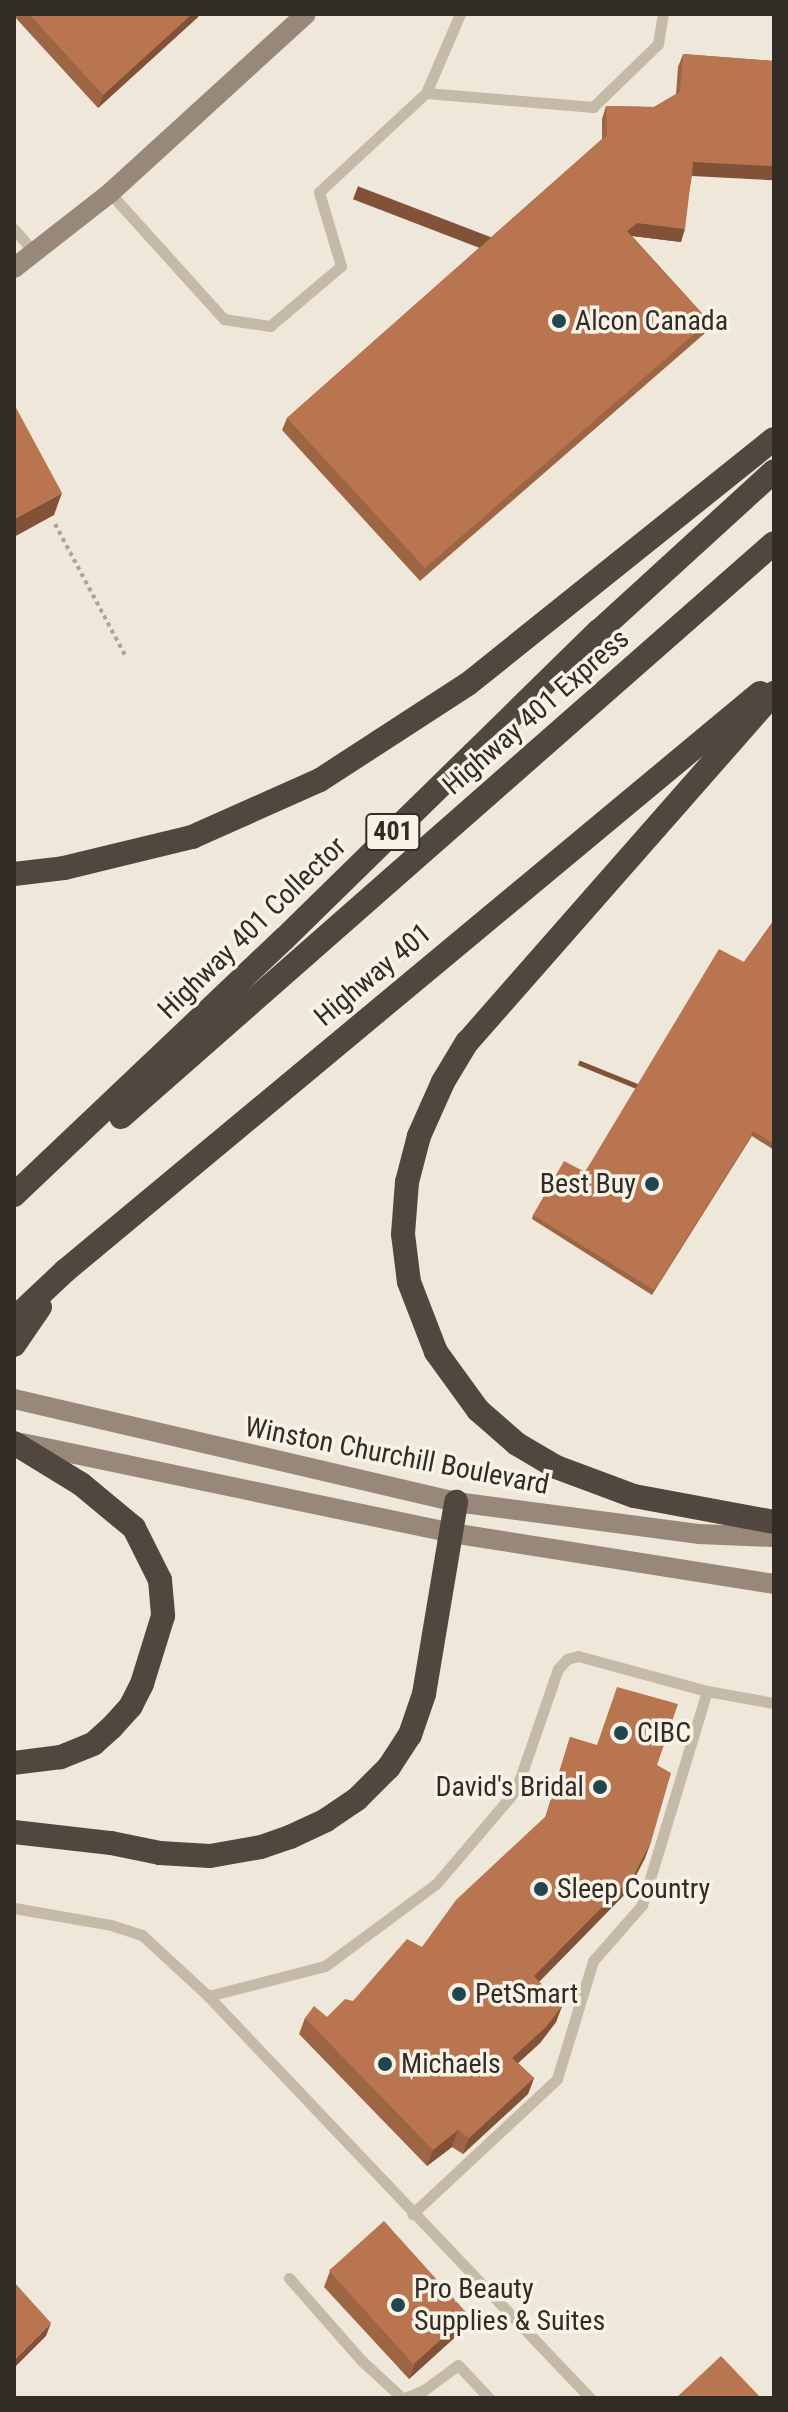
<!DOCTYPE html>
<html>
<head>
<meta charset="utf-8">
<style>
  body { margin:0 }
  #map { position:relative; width:788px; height:2412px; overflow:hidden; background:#eee7da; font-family:"Roboto Condensed",sans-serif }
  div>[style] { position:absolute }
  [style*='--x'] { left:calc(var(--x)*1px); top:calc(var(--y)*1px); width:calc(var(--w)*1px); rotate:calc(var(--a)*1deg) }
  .path>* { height:4px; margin-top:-2px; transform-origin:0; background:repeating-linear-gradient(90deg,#b0a392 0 4px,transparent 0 8px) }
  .lane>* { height:11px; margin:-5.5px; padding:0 5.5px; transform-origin:5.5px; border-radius:5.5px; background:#c5b9a8 }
  .secondary>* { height:20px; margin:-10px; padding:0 10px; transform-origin:10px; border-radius:10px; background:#98887a }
  .highway>* { height:24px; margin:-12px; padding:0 12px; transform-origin:12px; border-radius:12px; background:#52473f }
  .wall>* { inset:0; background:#9e6544 }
  .shaded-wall>* { inset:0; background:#815237; transform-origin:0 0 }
  .building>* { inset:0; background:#b8754f; transform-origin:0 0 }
  .dots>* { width:22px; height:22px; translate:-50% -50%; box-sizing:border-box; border:4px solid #f7f1e6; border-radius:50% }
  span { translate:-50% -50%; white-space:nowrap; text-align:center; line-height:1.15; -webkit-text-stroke:7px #f7f1e6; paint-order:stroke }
  .shield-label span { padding:2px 6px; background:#f7f1e6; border:2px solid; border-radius:6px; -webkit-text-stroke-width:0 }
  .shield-label { font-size:26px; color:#322c27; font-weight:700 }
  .poi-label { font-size:28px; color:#322c27 }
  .left { translate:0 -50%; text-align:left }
  .right { translate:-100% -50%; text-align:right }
  .street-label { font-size:28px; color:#322c27 }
  .frame { position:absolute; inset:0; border:16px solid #322c27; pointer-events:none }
</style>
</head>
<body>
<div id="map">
  <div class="path">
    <div style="--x:55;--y:524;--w:149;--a:61.9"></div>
  </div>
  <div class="lane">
    <div style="--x:426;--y:93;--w:168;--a:4.8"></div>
    <div style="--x:593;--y:107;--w:91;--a:-44.1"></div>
    <div style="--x:658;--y:44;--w:30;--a:-81"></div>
    <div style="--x:110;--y:193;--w:170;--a:47.9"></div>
    <div style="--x:224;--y:319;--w:47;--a:8.7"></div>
    <div style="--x:270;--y:326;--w:93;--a:-40.2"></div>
    <div style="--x:341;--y:266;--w:77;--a:-106.6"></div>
    <div style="--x:319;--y:192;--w:146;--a:-42.8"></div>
    <div style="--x:426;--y:93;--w:86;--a:-66.7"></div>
    <div style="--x:14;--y:229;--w:33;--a:49"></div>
    <div style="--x:707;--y:1691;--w:68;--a:10.2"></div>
    <div style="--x:14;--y:1908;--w:98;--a:9.9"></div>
    <div style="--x:111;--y:1925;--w:33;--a:18"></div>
    <div style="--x:142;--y:1935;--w:90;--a:42.7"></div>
    <div style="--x:208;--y:1996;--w:555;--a:46.46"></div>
    <div style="--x:208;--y:1996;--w:121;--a:-14.4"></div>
    <div style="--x:325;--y:1966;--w:138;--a:-36.5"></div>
    <div style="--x:436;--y:1884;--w:123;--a:-49.6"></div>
    <div style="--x:516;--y:1790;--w:128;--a:-70.9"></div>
    <div style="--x:558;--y:1669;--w:13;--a:-48"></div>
    <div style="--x:567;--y:1659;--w:11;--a:-15"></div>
    <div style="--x:578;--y:1656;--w:134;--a:15.2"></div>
    <div style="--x:707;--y:1691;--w:224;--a:106.9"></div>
    <div style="--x:642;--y:1905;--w:74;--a:131.2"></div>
    <div style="--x:593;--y:1961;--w:123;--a:107"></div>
    <div style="--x:557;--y:2079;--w:198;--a:137"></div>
    <div style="--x:289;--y:2278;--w:109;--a:48.7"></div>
    <div style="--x:361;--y:2360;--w:56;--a:42.8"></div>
    <div style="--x:405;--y:2398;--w:21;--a:-23"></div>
    <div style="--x:424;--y:2390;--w:42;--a:-36.3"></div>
    <div style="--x:458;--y:2365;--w:45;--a:46.8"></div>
  </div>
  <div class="secondary">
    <div style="--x:14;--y:268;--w:122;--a:-38"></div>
    <div style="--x:110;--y:193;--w:265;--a:-42.4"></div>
    <div style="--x:14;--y:1399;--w:454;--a:13.1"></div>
    <div style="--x:456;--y:1502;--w:244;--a:7.5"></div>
    <div style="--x:698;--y:1534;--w:76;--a:2.3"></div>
    <div style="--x:22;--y:1443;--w:439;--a:11.8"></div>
    <div style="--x:452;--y:1533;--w:326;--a:9"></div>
  </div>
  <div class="highway">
    <div style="--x:774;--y:693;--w:465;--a:131.3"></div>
    <div style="--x:467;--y:1042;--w:47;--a:121"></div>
    <div style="--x:443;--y:1082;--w:59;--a:114"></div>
    <div style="--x:419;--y:1136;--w:48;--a:104.6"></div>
    <div style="--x:407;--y:1182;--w:52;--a:94.4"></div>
    <div style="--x:403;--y:1234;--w:48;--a:82.9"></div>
    <div style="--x:409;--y:1282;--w:75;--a:68.9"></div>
    <div style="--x:436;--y:1352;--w:72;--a:54.1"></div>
    <div style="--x:478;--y:1410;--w:52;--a:41.1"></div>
    <div style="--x:517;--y:1444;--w:45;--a:30.5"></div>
    <div style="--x:556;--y:1467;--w:83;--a:20.4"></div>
    <div style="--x:634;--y:1496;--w:142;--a:10.5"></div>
    <div style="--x:14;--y:874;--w:50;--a:-6.8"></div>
    <div style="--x:64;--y:868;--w:132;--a:-13.6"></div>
    <div style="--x:192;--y:837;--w:140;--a:-24"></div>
    <div style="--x:320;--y:780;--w:176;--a:-33"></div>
    <div style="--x:468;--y:684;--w:392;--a:-38.7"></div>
    <div style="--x:121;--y:1117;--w:869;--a:-41.32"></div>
    <div style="--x:14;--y:1195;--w:372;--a:-43.5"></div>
    <div style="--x:284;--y:939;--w:441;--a:-44.4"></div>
    <div style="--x:599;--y:631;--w:237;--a:-42.4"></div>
    <div style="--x:14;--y:1319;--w:70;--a:-43.3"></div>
    <div style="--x:65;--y:1271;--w:904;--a:-39.75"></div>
    <div style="--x:14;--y:1345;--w:46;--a:-55.6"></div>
    <div style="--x:14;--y:1443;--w:79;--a:31.5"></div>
    <div style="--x:81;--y:1484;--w:69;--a:39.7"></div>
    <div style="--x:134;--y:1528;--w:58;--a:63.4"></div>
    <div style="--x:160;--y:1580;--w:36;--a:85"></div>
    <div style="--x:163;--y:1616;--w:71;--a:107.2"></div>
    <div style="--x:142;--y:1684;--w:25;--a:117"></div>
    <div style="--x:131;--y:1706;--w:28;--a:132"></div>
    <div style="--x:112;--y:1727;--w:25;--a:138"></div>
    <div style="--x:93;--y:1744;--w:35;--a:158"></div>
    <div style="--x:61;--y:1757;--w:47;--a:172.7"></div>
    <div style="--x:14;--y:1832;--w:98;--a:6.5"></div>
    <div style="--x:111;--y:1843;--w:50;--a:11.5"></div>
    <div style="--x:160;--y:1853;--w:50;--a:3.4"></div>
    <div style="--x:210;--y:1856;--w:52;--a:-10"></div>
    <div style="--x:261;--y:1847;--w:31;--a:-19"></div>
    <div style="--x:290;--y:1837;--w:40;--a:-25"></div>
    <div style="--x:326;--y:1820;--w:37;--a:-34"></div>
    <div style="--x:357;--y:1799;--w:45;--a:-45"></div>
    <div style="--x:389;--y:1767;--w:38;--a:-57"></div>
    <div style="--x:410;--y:1735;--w:43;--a:-71.1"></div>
    <div style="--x:424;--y:1694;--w:195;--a:-80.5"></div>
  </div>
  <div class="wall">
    <div style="clip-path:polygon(14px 14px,199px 14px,198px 17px,98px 108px,14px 16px)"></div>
    <div style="clip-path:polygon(683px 54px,774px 61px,774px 179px,692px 175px,681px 242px,632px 236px,709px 321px,704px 334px,420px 581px,282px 430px,287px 418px,602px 139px,602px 119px,606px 106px,654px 107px,676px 94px,678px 67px)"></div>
    <div style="clip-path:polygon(774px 920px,774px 1150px,752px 1136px,652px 1295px,532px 1219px,533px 1215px,585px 1172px,744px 962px)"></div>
    <div style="clip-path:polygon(570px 1737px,657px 1765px,645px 1858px,628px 1891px,539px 1982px,562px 2006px,556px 2022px,540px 2043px,518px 2063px,534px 2078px,528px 2094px,463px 2154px,452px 2147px,427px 2166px,299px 2034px,305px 2018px,327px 2017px,353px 2001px,422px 1947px,545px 1818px)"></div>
    <div style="clip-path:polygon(330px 2271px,463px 2330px,409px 2379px,324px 2287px)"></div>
  </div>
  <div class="shaded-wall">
    <div style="clip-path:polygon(192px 14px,199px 14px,198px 17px,98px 108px,103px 95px)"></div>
    <div style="left:693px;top:162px;width:81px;height:14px;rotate:3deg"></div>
    <div style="clip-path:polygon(637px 223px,685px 229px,681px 242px,632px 236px,622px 243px,627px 231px)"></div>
    <div style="left:709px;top:321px;width:14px;height:376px;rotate:111deg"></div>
    <div style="clip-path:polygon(62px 493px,54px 515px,14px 537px,14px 519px)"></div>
    <div style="left:754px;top:1131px;width:5px;height:188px;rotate:112deg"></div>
    <div style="clip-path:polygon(651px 1842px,645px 1858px,628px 1891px,528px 1993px,534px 1976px)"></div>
    <div style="clip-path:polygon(562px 2006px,556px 2022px,540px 2043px,506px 2074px,512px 2058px)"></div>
    <div style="clip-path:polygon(534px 2078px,528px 2094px,463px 2154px,469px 2138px)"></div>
    <div style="clip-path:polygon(458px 2130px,452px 2147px,427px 2166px,433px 2150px)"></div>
    <div style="clip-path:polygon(469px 2314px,463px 2330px,409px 2379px,415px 2363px)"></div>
    <div style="clip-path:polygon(51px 2323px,46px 2336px,14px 2368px,14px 2360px)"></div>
  </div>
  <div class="building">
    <div style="clip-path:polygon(29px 14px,192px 14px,103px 95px)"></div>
    <div style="clip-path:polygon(683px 54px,774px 61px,774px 166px,693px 162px,685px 229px,637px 223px,627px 231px,709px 321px,425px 568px,287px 418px,607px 135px,606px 106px,654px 107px,680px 92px)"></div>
    <div style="clip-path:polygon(14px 404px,62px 493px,14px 519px)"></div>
    <div style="clip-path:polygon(774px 920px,774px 1144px,754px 1131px,654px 1290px,533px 1215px,564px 1161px,585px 1172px,719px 949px,744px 962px)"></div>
    <div style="clip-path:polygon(617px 1687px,678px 1704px,657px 1765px,671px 1773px,651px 1842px,634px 1875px,534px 1976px,562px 2006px,546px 2027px,512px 2058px,534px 2078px,469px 2138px,458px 2130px,433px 2150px,305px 2018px,314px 2006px,327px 2017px,345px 1999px,353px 2001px,407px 1939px,422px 1947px,456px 1900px,546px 1816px,570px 1737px,597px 1745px)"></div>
    <div style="left:384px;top:2221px;width:126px;height:74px;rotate:48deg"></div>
    <div style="clip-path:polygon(14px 2282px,51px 2323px,14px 2360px)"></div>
    <div style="clip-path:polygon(721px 2356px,761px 2398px,676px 2398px)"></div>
  </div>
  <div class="dots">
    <div style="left:559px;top:321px;background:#22464f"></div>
    <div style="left:652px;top:1184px;background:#22464f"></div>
    <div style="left:621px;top:1733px;background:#22464f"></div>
    <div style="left:600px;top:1787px;background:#22464f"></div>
    <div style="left:541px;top:1889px;background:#22464f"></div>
    <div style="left:459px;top:1994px;background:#22464f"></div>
    <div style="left:385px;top:2064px;background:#22464f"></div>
    <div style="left:398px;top:2305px;background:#22464f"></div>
  </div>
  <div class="shield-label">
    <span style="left:393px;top:832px">401</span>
  </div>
  <div class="poi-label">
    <span class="left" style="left:575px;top:321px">Alcon Canada</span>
    <span class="right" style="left:636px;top:1184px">Best Buy</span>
    <span class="left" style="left:637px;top:1733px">CIBC</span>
    <span class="right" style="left:584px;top:1787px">David's Bridal</span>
    <span class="left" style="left:557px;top:1889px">Sleep Country</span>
    <span class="left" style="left:475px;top:1994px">PetSmart</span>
    <span class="left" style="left:401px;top:2064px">Michaels</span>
    <span class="left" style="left:414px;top:2305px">Pro Beauty<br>Supplies &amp; Suites</span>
  </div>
  <div class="street-label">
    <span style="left:536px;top:712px;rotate:-41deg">Highway 401 Express</span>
    <span style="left:252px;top:928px;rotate:-44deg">Highway 401 Collector</span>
    <span style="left:373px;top:975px;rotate:-40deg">Highway 401</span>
    <span style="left:397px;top:1456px;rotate:11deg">Winston Churchill Boulevard</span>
  </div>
  <div class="frame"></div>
</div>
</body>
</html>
